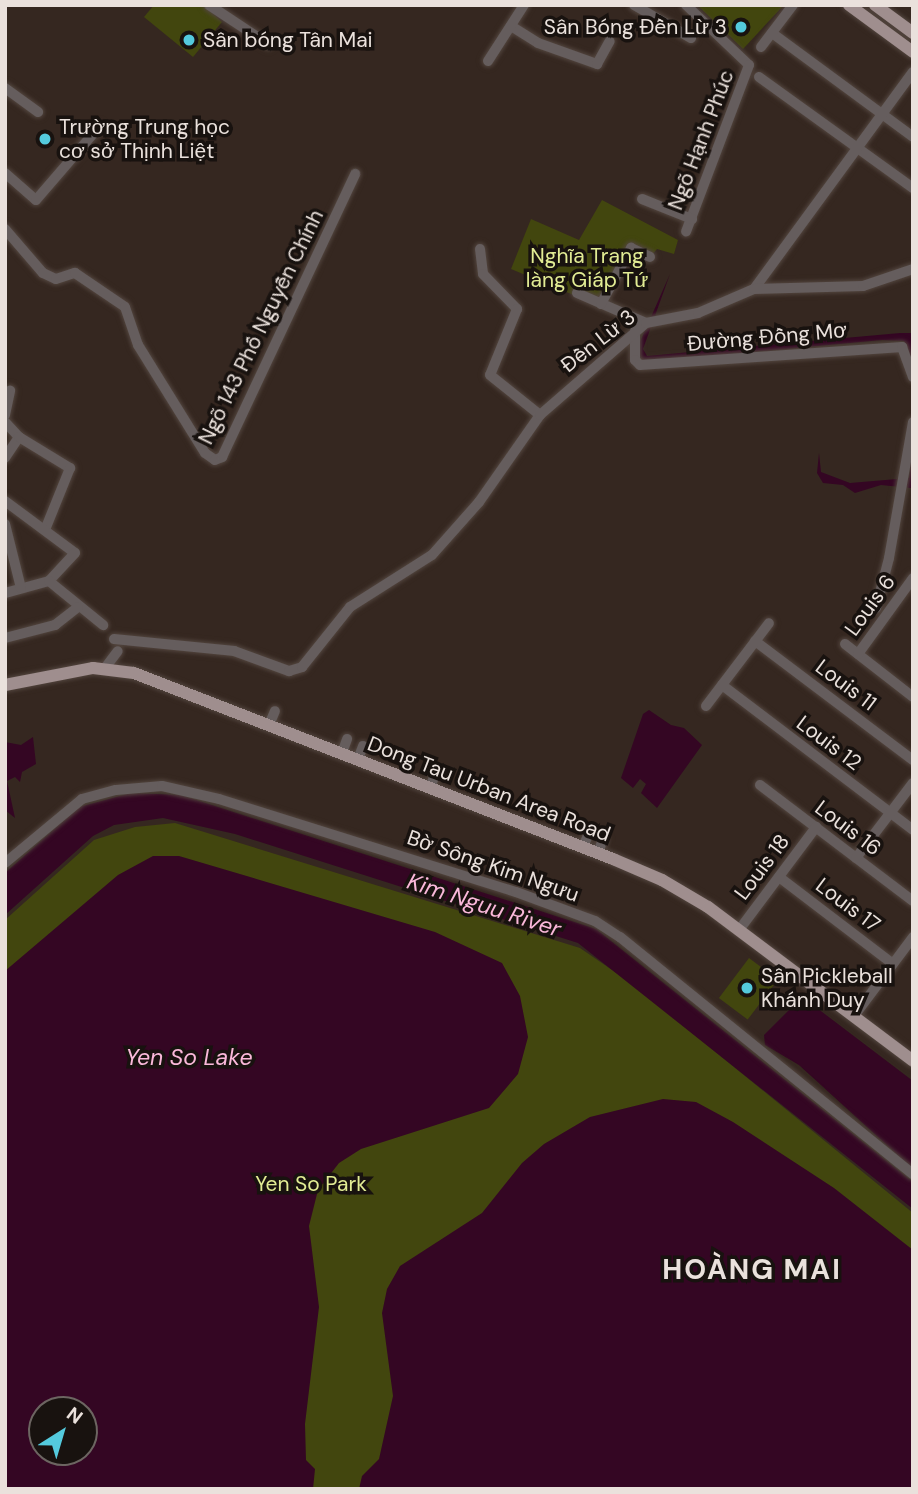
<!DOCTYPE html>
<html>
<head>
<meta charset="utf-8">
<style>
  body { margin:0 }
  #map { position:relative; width:918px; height:1494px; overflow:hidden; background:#352720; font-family:"DM Sans",sans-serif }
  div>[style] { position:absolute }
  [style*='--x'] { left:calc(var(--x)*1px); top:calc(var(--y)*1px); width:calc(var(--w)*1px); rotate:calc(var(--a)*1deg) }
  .green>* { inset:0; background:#42460e; transform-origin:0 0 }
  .water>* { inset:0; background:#340623 }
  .roads { filter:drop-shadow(0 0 2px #52453e) drop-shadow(0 0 2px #52453e) }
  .minor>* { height:10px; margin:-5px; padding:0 5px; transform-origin:5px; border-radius:5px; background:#655d5d }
  .major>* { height:12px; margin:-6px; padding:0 6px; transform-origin:6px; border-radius:6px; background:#9f8e8e }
  .dots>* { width:19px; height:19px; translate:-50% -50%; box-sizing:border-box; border:4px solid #18120f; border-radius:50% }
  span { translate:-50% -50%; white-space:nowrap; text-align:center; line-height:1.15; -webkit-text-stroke:7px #18120f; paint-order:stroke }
  .poi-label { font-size:21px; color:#eae1dc }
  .right { translate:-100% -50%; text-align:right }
  .left { translate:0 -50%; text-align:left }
  .street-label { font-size:21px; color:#eae1dc }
  .park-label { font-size:21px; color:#e2ec94 }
  .water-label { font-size:23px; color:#fab8da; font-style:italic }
  .district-label { font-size:28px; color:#eae1dc; font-weight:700; letter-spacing:2px }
  .frame { position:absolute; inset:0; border:7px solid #eae1dc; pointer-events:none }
  .north { position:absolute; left:28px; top:1396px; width:70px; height:70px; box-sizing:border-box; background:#18120f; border:2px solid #6c6561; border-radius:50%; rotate:37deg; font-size:19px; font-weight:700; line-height:28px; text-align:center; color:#eae1dc }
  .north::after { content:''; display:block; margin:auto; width:24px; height:32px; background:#54cadd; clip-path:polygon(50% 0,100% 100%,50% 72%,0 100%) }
</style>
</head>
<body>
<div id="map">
  <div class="green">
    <div style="clip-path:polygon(154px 5px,203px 5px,222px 22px,193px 57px,144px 17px)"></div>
    <div style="clip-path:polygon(697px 5px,784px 5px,743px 49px)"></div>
    <div style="clip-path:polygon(602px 200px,678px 240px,674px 254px,657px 249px,651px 256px,630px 247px,600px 306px,511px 269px,531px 219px,579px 240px)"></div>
    <div style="clip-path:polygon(evenodd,175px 823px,580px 948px,631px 983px,913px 1213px,913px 1489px,5px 1489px,5px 920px,94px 840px,135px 827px,175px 823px,42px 1410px,84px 1410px,84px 1452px,42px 1452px,42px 1410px)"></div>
    <div style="left:749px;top:958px;width:36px;height:50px;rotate:37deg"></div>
  </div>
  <div class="water">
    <div style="clip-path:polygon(670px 274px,643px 349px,647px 356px,900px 333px,913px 333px,913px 365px,904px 341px,882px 340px,645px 362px,636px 351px)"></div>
    <div style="clip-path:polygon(913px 450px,911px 488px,881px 485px,855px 493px,843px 485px,823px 483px,817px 473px,819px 453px,821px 472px,850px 483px,909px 478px)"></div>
    <div style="clip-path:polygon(649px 710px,671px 725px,684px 728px,702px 745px,657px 808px,641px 793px,646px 784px,640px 779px,633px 788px,621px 778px,643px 714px)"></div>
    <div style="clip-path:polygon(33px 737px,36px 764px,22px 772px,20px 782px,15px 777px,7px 781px,15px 818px,5px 810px,5px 742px,21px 745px)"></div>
    <div style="clip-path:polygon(131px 793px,181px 795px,596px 929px,913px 1182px,913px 1209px,578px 943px,235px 834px,163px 818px,114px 825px,93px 836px,5px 915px,5px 873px,79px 807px)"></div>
    <div style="clip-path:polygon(evenodd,153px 856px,179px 856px,435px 932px,502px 963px,520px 996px,528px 1037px,518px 1074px,489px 1108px,361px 1149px,339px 1163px,318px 1190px,309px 1226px,319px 1307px,305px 1424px,306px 1460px,315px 1469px,313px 1489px,5px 1489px,5px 971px,118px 875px,153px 856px,42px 1410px,84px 1410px,84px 1452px,42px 1452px,42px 1410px)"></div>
    <div style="clip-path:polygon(809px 1002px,913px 1081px,913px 1169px,799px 1065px,765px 1045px,764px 1035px,794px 1005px)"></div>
    <div style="clip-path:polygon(663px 1099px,696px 1102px,733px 1122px,834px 1188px,913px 1250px,913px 1489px,359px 1489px,362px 1476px,379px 1459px,393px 1396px,382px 1313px,387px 1289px,400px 1266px,482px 1213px,522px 1163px,544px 1144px,590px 1117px)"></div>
  </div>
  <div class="roads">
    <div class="minor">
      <div style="--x:209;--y:5;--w:71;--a:33.5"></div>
      <div style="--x:634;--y:5;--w:66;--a:30.1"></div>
      <div style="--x:686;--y:5;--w:87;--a:43.6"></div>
      <div style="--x:749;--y:65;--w:178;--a:110.7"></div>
      <div style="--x:511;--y:26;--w:32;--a:32"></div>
      <div style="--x:538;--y:43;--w:63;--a:19.6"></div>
      <div style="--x:597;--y:64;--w:26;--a:-61"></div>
      <div style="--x:772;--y:33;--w:175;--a:36.4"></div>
      <div style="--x:761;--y:47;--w:53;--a:-52.7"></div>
      <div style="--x:488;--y:61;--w:67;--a:-57.3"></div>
      <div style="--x:759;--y:77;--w:190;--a:35.8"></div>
      <div style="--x:5;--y:88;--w:41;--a:36"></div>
      <div style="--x:5;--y:173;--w:41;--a:41.1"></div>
      <div style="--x:36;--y:200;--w:96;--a:-49.2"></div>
      <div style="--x:642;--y:199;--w:54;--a:21.8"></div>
      <div style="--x:5;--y:229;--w:58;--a:49.2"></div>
      <div style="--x:43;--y:273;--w:14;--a:25"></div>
      <div style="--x:56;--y:279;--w:20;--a:-18"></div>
      <div style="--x:75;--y:273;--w:60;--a:34.2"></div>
      <div style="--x:125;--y:307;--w:40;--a:71.1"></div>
      <div style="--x:138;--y:345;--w:127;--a:58.2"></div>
      <div style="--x:205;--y:453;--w:12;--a:35"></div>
      <div style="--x:215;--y:460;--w:8;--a:-23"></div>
      <div style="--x:222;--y:457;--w:313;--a:-64.8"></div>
      <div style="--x:480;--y:249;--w:25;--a:83"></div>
      <div style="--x:483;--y:274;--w:49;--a:45.8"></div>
      <div style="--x:517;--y:309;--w:71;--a:112.2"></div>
      <div style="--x:490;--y:375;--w:64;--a:38.7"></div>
      <div style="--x:754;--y:289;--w:269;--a:-53.8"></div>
      <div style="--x:577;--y:293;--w:75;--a:23.5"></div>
      <div style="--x:601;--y:304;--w:64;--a:-61.8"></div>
      <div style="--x:631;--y:248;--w:21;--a:25"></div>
      <div style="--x:635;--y:331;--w:29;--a:90"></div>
      <div style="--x:635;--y:360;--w:7;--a:45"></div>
      <div style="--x:640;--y:365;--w:263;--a:-3.9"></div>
      <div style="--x:902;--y:347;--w:32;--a:70"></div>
      <div style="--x:5;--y:415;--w:25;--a:-78"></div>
      <div style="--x:5;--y:422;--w:21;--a:47"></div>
      <div style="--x:19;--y:437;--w:25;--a:124"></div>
      <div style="--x:19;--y:437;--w:60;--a:31.3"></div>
      <div style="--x:70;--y:468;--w:67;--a:112"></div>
      <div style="--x:5;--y:501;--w:87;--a:36.6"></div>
      <div style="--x:75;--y:553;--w:38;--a:133"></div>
      <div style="--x:49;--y:581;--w:46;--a:164.7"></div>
      <div style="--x:5;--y:524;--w:66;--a:76"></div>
      <div style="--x:49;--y:581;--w:70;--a:39.2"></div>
      <div style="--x:876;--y:608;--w:52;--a:-75.4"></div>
      <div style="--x:889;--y:558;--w:138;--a:-80"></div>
      <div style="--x:5;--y:638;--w:52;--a:-14.6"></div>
      <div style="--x:55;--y:625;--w:29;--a:-38"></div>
      <div style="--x:114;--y:639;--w:121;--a:5.7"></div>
      <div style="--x:234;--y:651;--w:59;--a:20"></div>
      <div style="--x:289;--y:671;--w:14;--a:-17"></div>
      <div style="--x:302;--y:667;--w:77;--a:-51.3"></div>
      <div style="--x:350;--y:607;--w:97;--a:-32.4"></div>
      <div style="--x:432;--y:555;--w:71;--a:-48.4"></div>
      <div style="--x:479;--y:502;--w:106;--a:-55"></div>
      <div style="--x:540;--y:415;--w:140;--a:-41"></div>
      <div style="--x:646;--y:323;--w:53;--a:-10.9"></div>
      <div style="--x:698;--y:313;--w:61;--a:-23.2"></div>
      <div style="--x:754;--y:289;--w:109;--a:-1.6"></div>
      <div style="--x:863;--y:286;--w:53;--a:-18.8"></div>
      <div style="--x:755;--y:641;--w:198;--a:37"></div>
      <div style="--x:845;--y:644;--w:86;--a:37.9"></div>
      <div style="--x:858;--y:654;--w:94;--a:-54.1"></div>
      <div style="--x:105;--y:668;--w:21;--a:-53"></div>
      <div style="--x:722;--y:685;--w:240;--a:37.2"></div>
      <div style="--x:706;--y:706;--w:104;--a:-52.8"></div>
      <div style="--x:269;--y:725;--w:15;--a:-67"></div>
      <div style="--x:342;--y:753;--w:15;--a:-70"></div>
      <div style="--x:358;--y:759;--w:14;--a:-69"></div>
      <div style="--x:760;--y:785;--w:192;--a:37.2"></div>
      <div style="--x:430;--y:787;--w:13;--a:-67"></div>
      <div style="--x:583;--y:847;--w:15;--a:-67"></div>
      <div style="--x:598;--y:853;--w:15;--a:-70"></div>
      <div style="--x:856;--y:858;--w:94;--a:-52.8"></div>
      <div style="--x:5;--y:863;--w:100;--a:-39.7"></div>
      <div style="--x:82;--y:799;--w:35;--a:-15"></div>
      <div style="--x:116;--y:790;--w:46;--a:-5"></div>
      <div style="--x:162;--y:786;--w:58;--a:12.8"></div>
      <div style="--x:219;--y:799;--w:311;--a:17.4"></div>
      <div style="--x:516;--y:892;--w:84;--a:20.2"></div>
      <div style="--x:595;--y:921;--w:30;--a:33"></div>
      <div style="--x:620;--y:937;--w:377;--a:39"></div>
      <div style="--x:779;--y:877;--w:143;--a:37.3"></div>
      <div style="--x:739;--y:930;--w:129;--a:-53.2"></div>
      <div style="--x:854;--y:1016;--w:99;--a:-53.2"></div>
    </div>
    <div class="major">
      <div style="--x:849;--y:5;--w:79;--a:36.3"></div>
      <div style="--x:875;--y:5;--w:47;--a:36.4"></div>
      <div style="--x:5;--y:685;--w:90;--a:-10.9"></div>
      <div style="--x:93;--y:668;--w:41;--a:7"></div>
      <div style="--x:134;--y:673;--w:514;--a:21.22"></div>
      <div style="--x:613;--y:859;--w:53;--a:23.2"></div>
      <div style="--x:662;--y:880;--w:53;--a:30.4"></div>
      <div style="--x:708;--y:907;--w:256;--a:36.9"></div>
    </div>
  </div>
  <div class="dots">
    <div style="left:741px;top:27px;background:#54cadd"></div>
    <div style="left:189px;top:40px;background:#54cadd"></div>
    <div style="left:45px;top:139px;background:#54cadd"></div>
    <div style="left:747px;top:988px;background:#54cadd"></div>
  </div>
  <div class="poi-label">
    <span class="right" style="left:727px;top:27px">Sân Bóng Đền Lừ 3</span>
    <span class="left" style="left:203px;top:40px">Sân bóng Tân Mai</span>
    <span class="left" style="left:59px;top:139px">Trường Trung học<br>cơ sở Thịnh Liệt</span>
    <span class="left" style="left:761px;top:988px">Sân Pickleball<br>Khánh Duy</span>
  </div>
  <div class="street-label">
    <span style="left:701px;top:140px;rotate:-69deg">Ngõ Hạnh Phúc</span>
    <span style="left:261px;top:327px;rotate:-64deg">Ngõ 143 Phố Nguyễn Chính</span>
    <span style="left:767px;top:337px;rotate:-5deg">Đường Đồng Mơ</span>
    <span style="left:598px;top:341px;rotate:-38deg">Đền Lừ 3</span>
    <span style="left:870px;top:605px;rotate:-54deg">Louis 6</span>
    <span style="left:846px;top:685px;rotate:37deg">Louis 11</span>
    <span style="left:829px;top:743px;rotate:37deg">Louis 12</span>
    <span style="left:489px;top:789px;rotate:21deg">Dong Tau Urban Area Road</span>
    <span style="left:848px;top:828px;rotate:37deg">Louis 16</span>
    <span style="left:493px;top:866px;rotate:19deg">Bờ Sông Kim Ngưu</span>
    <span style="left:762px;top:867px;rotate:-53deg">Louis 18</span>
    <span style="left:848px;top:905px;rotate:37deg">Louis 17</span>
  </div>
  <div class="park-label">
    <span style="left:587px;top:268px">Nghĩa Trang<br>làng Giáp Tứ</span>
    <span style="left:311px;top:1184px">Yen So Park</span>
  </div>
  <div class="water-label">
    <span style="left:484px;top:905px;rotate:18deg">Kim Nguu River</span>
    <span style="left:189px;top:1057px">Yen So Lake</span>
  </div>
  <div class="district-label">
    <span style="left:752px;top:1270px">HOÀNG MAI</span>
  </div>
  <div class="frame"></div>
  <div class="north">N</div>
</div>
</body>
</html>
